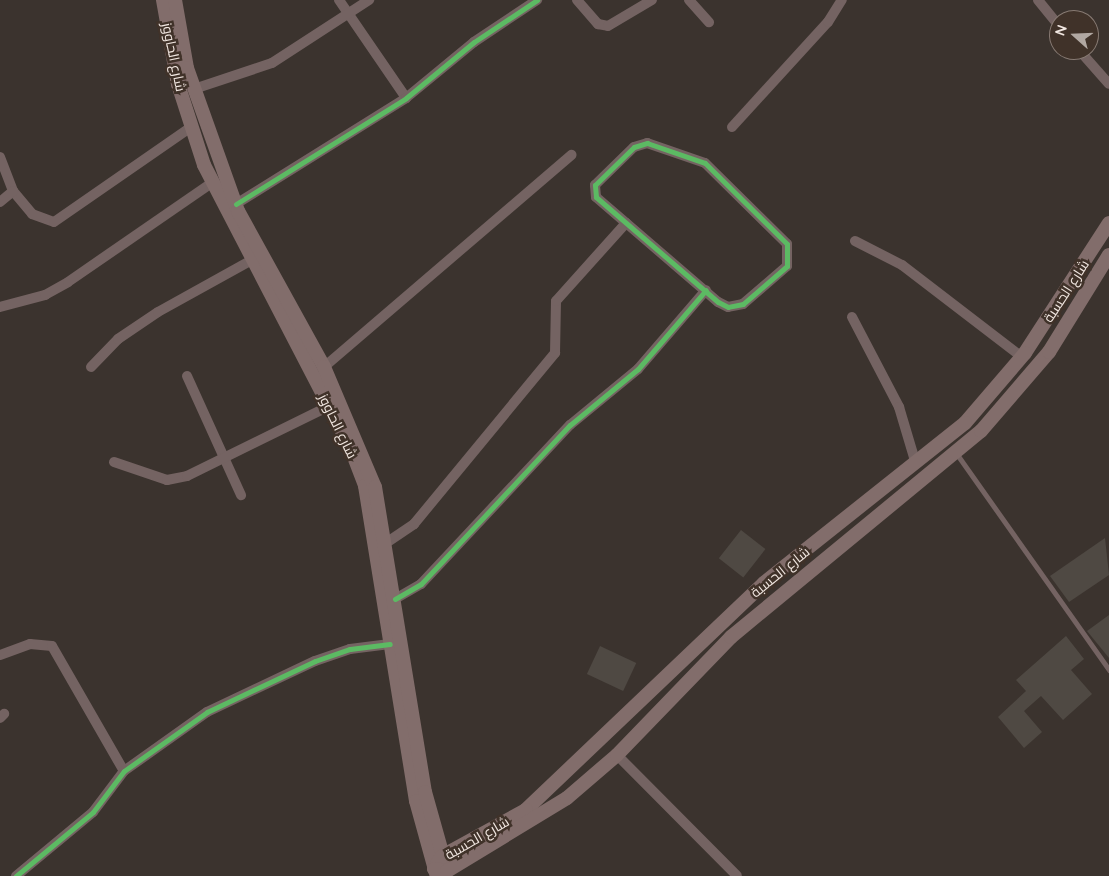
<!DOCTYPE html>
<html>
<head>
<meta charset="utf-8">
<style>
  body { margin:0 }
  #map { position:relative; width:1109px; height:876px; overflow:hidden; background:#3b332e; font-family:Quicksand,Cairo,sans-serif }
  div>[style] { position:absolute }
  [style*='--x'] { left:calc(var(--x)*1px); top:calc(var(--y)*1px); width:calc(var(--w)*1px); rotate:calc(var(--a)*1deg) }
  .building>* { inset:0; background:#4f4943; transform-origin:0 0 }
  .service>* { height:5px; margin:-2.5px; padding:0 2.5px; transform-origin:2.5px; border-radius:2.5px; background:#746362 }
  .minor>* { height:10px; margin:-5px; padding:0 5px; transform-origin:5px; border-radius:5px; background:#746362 }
  .secondary>* { height:14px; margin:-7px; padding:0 7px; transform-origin:7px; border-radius:7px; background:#826d6b }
  .cycleway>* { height:5px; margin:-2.5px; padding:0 2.5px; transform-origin:2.5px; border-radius:2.5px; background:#5cba63 }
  span { translate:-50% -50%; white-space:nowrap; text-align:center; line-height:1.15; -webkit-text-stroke:5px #403229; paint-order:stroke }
  .street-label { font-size:14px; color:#f1e7e1 }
  .north { position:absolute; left:1049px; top:10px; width:50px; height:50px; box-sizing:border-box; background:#403229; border:1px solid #877a73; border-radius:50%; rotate:290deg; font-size:14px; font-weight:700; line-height:20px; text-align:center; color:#f1e7e1 }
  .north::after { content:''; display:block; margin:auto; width:18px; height:22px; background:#b1a8a2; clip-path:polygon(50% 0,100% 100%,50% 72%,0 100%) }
</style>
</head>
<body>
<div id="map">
  <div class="building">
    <div style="left:741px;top:530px;width:31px;height:36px;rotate:38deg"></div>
    <div style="clip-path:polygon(1105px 538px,1109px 575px,1069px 602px,1050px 576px)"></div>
    <div style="clip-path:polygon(1109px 615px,1109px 658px,1087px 631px)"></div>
    <div style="clip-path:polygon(1066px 636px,1084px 659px,1071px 670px,1092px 694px,1063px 720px,1041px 696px,1024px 711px,1042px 732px,1024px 748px,998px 717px,1026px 691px,1016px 680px)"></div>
    <div style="left:600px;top:646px;width:40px;height:31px;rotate:25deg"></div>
  </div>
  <div class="service">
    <div style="--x:956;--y:453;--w:266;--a:54.8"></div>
  </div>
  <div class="minor">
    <div style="--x:339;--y:0;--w:119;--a:55.6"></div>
    <div style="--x:577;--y:0;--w:32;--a:49"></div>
    <div style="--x:598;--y:24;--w:10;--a:11"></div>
    <div style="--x:608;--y:26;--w:51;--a:-30.6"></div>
    <div style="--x:689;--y:0;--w:30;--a:48"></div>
    <div style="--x:1038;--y:0;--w:33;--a:51"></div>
    <div style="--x:1079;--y:50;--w:45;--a:48.6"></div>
    <div style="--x:194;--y:89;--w:82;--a:-18.4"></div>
    <div style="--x:272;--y:63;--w:116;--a:-33"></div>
    <div style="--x:732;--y:127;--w:142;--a:-47.6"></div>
    <div style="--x:828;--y:22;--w:26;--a:-58"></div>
    <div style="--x:647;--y:143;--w:61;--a:19"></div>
    <div style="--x:705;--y:163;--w:115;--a:44.6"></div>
    <div style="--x:787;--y:244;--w:22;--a:90"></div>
    <div style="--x:787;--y:266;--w:58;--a:139.2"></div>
    <div style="--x:743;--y:304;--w:15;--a:169"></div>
    <div style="--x:728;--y:307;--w:11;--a:-153"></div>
    <div style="--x:718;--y:302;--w:161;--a:-139.3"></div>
    <div style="--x:596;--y:197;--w:12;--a:-95"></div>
    <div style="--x:595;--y:185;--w:54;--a:-44.3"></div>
    <div style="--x:634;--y:147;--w:14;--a:-17"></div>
    <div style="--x:0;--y:157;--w:36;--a:69"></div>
    <div style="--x:13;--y:191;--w:30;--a:50"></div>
    <div style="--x:32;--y:214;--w:23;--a:20"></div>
    <div style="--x:54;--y:222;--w:167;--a:-34.7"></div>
    <div style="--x:0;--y:202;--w:17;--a:-40"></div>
    <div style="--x:236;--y:204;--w:200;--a:-31.9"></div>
    <div style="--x:406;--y:98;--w:88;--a:-39.5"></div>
    <div style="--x:474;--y:42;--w:76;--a:-33.7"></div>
    <div style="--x:855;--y:241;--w:53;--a:27.1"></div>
    <div style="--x:902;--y:265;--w:151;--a:37.5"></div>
    <div style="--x:0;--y:307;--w:47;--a:-14.9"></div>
    <div style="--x:45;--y:295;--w:26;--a:-29"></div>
    <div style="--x:68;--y:282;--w:176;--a:-34.6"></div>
    <div style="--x:852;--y:317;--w:102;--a:62.4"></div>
    <div style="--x:899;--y:407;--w:59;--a:73.4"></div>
    <div style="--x:91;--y:367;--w:39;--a:-46"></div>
    <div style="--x:118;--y:339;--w:48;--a:-34"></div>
    <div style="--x:158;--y:312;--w:107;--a:-29"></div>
    <div style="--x:324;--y:367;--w:326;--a:-40.6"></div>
    <div style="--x:187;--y:376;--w:131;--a:65.6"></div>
    <div style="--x:114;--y:462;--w:56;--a:18.8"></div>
    <div style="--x:167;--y:480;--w:20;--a:-11"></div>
    <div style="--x:187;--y:476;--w:158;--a:-26.2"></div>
    <div style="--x:386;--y:543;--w:34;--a:-34"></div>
    <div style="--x:414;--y:524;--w:222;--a:-50.5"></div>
    <div style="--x:555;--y:353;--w:52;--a:-88.9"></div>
    <div style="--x:556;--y:301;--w:105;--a:-48.1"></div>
    <div style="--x:395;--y:599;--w:30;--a:-30"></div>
    <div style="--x:421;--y:584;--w:218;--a:-46.9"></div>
    <div style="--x:570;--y:425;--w:88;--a:-39.5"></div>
    <div style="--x:638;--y:369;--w:104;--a:-49.3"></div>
    <div style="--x:0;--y:655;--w:32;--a:-20"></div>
    <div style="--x:30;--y:644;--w:22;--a:5"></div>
    <div style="--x:52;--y:646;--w:144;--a:60.1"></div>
    <div style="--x:0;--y:718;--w:6;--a:-45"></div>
    <div style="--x:617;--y:755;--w:170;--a:45.2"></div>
    <div style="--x:16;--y:876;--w:100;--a:-39.7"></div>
    <div style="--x:93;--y:812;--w:51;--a:-52.9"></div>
    <div style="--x:124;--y:771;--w:102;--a:-35.4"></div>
    <div style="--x:207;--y:712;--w:119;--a:-25.3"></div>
    <div style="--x:315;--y:661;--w:37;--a:-19"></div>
    <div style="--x:350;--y:649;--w:40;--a:-7.1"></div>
  </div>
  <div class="secondary">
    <div style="--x:163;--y:0;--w:85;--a:79.9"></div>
    <div style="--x:178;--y:84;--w:85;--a:72.2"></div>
    <div style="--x:204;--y:165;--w:320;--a:62.6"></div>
    <div style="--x:351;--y:449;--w:40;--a:69"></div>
    <div style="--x:365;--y:486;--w:319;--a:80.8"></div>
    <div style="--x:416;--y:801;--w:75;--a:74.5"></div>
    <div style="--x:175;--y:0;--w:69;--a:80"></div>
    <div style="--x:187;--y:68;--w:152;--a:70.4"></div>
    <div style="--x:238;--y:211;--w:178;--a:61.1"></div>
    <div style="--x:324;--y:367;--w:130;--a:67"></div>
    <div style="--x:375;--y:487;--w:309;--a:80.7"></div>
    <div style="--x:425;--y:792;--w:74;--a:74.3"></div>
    <div style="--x:1109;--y:223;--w:155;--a:122.9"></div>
    <div style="--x:1025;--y:353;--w:92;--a:130.6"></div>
    <div style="--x:965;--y:423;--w:257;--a:141.5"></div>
    <div style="--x:764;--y:583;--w:329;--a:136.4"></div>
    <div style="--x:526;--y:810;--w:96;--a:151.3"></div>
    <div style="--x:442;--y:856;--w:15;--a:122"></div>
    <div style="--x:434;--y:869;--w:13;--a:9"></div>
    <div style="--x:447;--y:871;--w:140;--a:-31.3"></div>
    <div style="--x:567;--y:798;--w:66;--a:-40.7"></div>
    <div style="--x:617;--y:755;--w:164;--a:-46"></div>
    <div style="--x:731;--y:637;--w:324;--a:-39.5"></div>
    <div style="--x:981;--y:431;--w:104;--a:-49.3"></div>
    <div style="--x:1049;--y:352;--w:114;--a:-58.3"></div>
  </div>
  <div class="cycleway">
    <div style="--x:647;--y:143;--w:61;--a:19"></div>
    <div style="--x:705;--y:163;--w:115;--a:44.6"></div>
    <div style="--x:787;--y:244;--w:22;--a:90"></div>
    <div style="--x:787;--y:266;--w:58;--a:139.2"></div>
    <div style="--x:743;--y:304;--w:15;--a:169"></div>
    <div style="--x:728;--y:307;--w:11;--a:-153"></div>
    <div style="--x:718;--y:302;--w:161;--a:-139.3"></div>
    <div style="--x:596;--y:197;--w:12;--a:-95"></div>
    <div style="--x:595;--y:185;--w:54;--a:-44.3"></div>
    <div style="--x:634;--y:147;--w:14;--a:-17"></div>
    <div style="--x:236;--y:204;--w:200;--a:-31.9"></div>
    <div style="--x:406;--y:98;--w:88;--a:-39.5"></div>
    <div style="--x:474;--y:42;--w:76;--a:-33.7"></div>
    <div style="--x:395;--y:599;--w:30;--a:-30"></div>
    <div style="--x:421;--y:584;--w:218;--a:-46.9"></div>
    <div style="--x:570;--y:425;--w:88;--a:-39.5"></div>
    <div style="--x:638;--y:369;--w:104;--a:-49.3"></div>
    <div style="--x:16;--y:876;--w:100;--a:-39.7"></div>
    <div style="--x:93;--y:812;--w:51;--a:-52.9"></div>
    <div style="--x:124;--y:771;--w:102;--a:-35.4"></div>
    <div style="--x:207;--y:712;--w:119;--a:-25.3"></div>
    <div style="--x:315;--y:661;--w:37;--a:-19"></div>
    <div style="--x:350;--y:649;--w:40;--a:-7.1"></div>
  </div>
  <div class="street-label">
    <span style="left:174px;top:57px;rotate:78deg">شارع الحاووز</span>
    <span style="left:1066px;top:291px;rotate:-57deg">شارع الحسبة</span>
    <span style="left:338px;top:426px;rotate:64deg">شارع الحاووز</span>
    <span style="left:780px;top:572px;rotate:-39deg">شارع الحسبة</span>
    <span style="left:477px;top:838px;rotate:-30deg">شارع الحسبة</span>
  </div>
  <div class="north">N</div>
</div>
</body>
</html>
